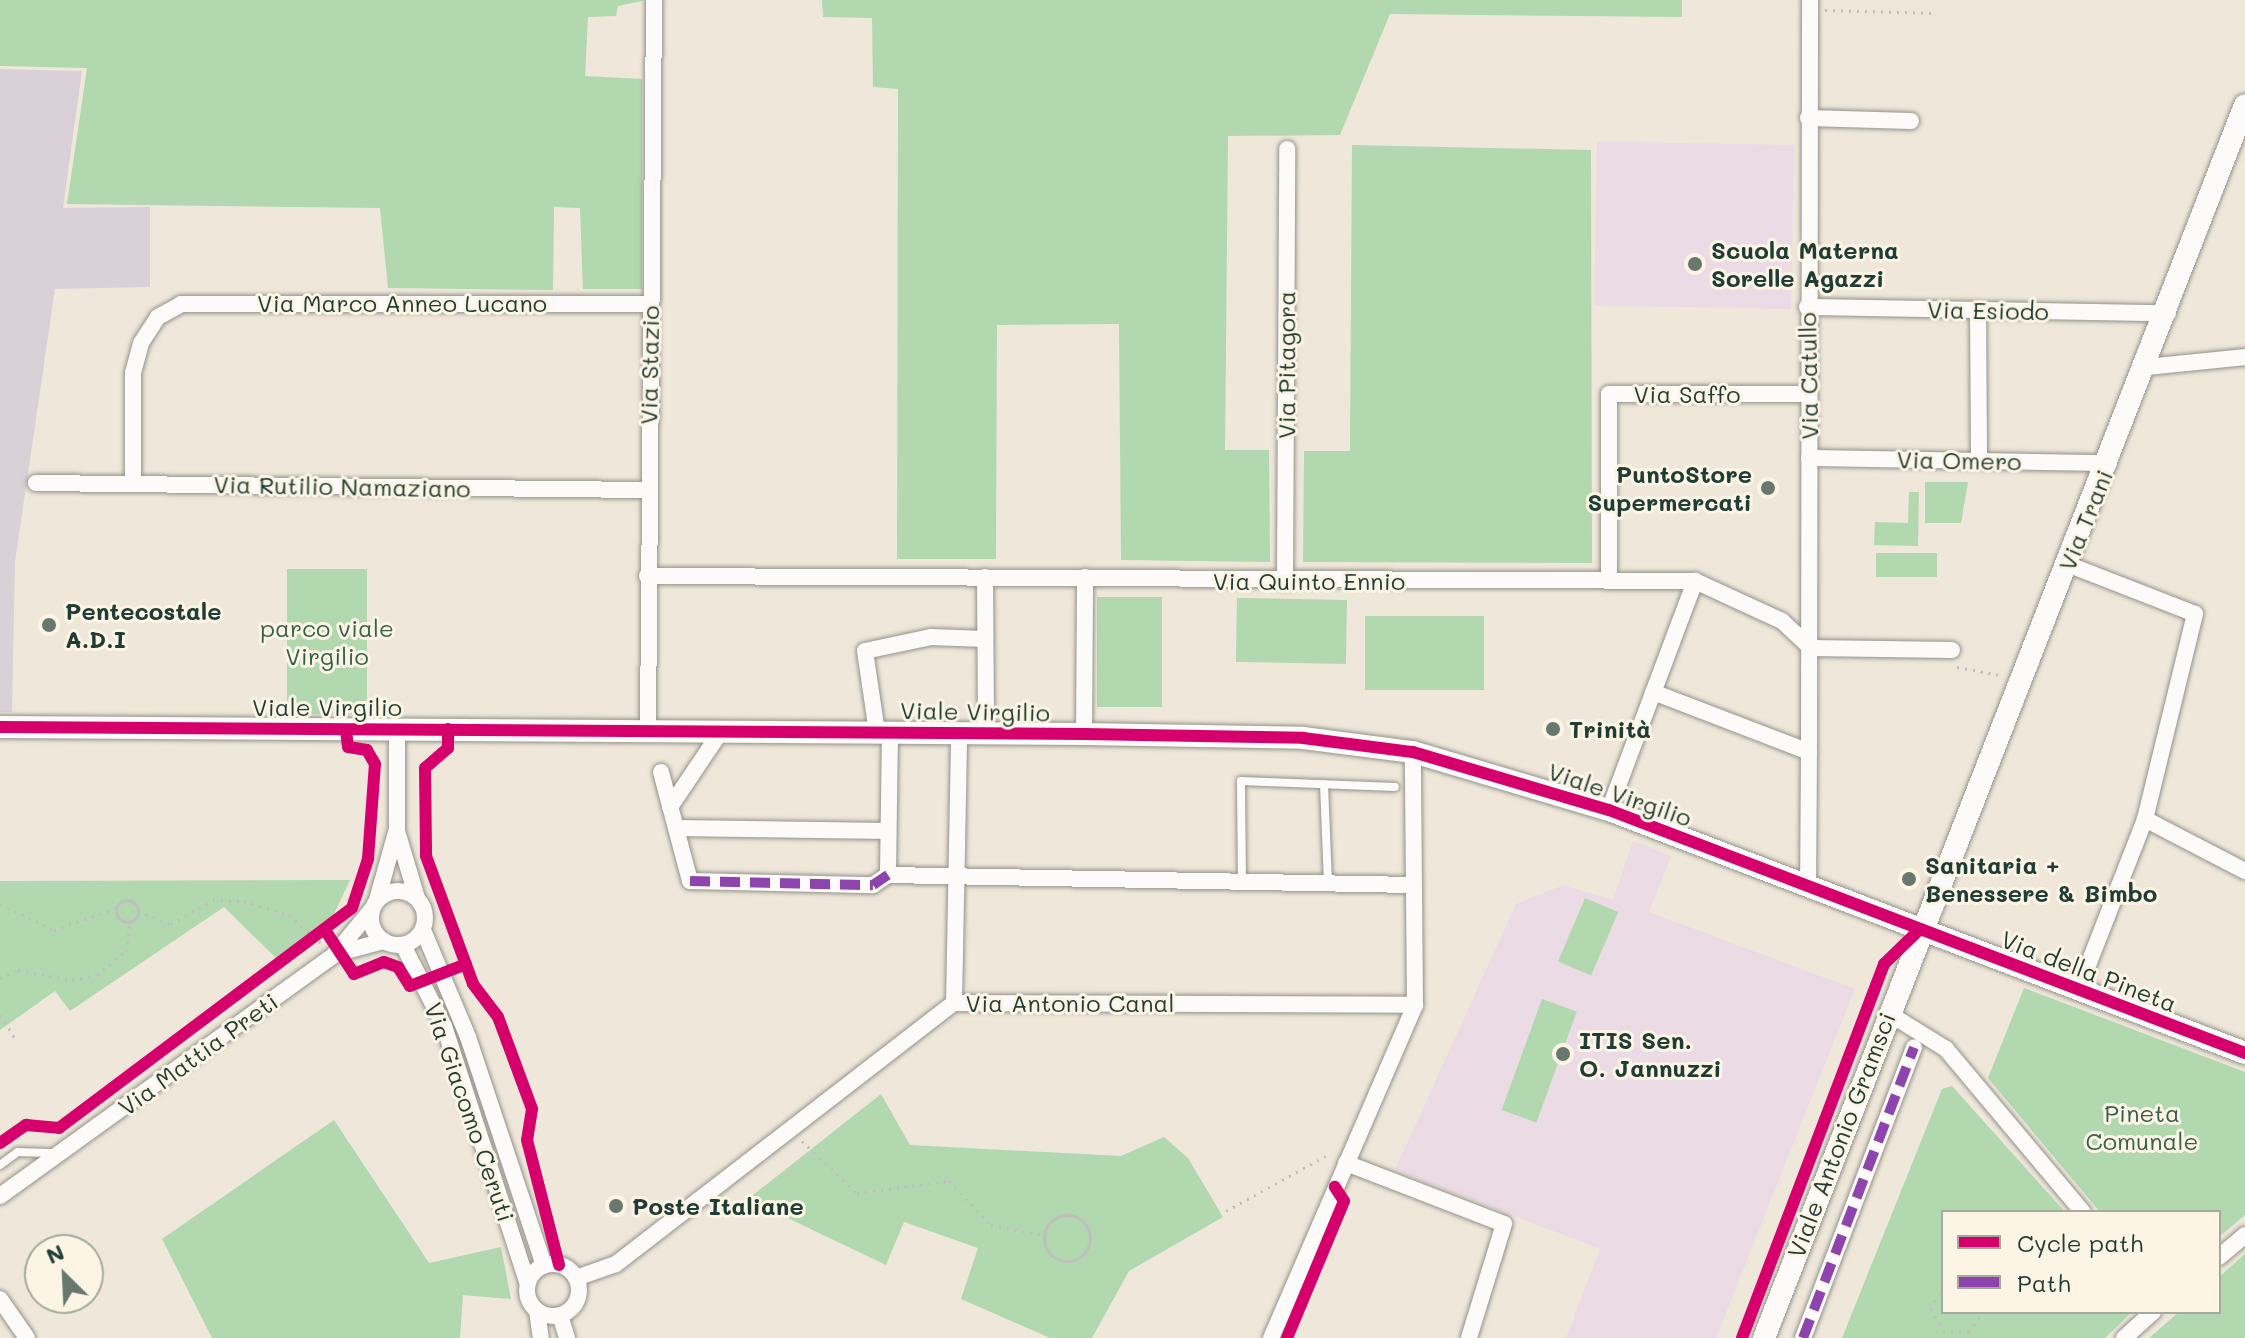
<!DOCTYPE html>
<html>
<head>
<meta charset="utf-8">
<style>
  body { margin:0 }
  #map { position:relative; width:2245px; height:1338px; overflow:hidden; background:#efe7da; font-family:Mali,sans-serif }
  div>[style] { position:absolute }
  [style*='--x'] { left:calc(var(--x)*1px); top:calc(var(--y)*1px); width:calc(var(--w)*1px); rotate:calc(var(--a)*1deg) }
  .built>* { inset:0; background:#ebdbe5; transform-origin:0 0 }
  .industrial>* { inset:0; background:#dad1d8 }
  .green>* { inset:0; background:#b1d8ae; transform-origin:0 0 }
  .path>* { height:3px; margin-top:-1.5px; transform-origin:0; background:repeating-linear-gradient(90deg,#bec0bc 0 2px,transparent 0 8px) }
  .path>.ring { margin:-1.5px; padding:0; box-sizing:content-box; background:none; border:3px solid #bec0bc; border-radius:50% }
  .roads { filter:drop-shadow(0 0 2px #93938b) drop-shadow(0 0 2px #93938b) }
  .lane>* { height:8px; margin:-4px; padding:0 4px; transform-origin:4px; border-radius:4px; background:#fdfbf9 }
  .street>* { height:16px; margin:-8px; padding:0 8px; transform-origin:8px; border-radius:8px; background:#fdfbf9 }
  .street>.ring { margin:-8px; padding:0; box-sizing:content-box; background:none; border:16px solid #fdfbf9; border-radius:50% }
  .secondary>* { height:22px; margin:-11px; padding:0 11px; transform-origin:11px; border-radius:11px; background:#fdfbf9 }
  .quiet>* { height:10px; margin-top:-5px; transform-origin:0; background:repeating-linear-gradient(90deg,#8e44ad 0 20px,transparent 0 30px) }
  .cycleway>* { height:12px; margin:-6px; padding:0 6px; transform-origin:6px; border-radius:6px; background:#d6006c }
  .dots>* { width:22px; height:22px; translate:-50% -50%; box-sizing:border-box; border:4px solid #fcf5e5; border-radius:50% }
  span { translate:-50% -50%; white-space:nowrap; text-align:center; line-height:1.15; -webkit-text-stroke:6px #fcf5e5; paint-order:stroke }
  .poi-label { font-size:24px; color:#1f3d34; font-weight:700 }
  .left { translate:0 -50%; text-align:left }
  .right { translate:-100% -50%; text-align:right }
  .street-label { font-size:24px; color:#1f3d34 }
  .park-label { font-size:24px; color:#37604a }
  .legend { position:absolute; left:1941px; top:1210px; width:280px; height:104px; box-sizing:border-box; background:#fcf5e5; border:2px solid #a4ab9e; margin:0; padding:10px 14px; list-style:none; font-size:24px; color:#1f3d34 }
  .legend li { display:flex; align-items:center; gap:16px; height:40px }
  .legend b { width:40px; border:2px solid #a4ab9e }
  .north { position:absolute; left:24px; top:1234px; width:80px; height:80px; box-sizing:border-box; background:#fcf5e5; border:2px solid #a4ab9e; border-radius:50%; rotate:336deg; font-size:22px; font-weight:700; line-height:32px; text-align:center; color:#1f3d34 }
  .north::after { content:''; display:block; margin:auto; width:28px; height:36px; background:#68786e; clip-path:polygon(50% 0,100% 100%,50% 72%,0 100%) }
</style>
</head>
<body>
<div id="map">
  <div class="built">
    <div style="left:1794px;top:145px;width:164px;height:197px;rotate:91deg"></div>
    <div style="clip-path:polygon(1633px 841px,1671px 856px,1649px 912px,1855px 989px,1716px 1338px,1566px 1338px,1600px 1249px,1395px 1170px,1516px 904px,1563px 885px,1613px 900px)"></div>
  </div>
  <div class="industrial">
    <div style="clip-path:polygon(0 69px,82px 71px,63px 208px,150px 207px,150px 287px,55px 289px,15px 562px,12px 712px,0 712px)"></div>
  </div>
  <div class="green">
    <div style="clip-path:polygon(0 0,646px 0,618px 6px,616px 16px,588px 17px,585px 76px,642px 79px,642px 289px,583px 289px,580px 208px,554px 207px,553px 290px,388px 288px,380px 208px,67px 204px,87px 68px,0 66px)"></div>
    <div style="clip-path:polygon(822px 0,1682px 0,1682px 17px,1390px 14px,1340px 135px,1228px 136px,1225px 450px,1269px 450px,1270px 562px,1121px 560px,1119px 324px,997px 325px,996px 559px,897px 559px,898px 89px,873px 87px,872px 18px,823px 17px)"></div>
    <div style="clip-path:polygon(1352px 145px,1591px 150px,1592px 563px,1303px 562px,1304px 451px,1350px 451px)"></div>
    <div style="clip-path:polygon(1925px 482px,1968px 482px,1961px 523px,1925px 523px)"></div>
    <div style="clip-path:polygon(1909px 492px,1919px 492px,1918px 546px,1874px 545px,1875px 522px,1908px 523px)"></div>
    <div style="left:1876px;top:553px;width:61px;height:24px"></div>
    <div style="left:367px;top:569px;width:145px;height:80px;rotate:90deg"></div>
    <div style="left:1097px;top:597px;width:65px;height:110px"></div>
    <div style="left:1237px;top:598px;width:110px;height:64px;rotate:1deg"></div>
    <div style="left:1365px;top:616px;width:119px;height:74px"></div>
    <div style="clip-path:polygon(350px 880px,333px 916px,276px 958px,224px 907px,70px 1011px,55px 991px,0 1030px,0 881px)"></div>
    <div style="left:1585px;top:898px;width:36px;height:69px;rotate:23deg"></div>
    <div style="clip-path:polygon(2024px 988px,2245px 1072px,2245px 1215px,2219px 1237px,2219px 1212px,2100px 1212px,1988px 1078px)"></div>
    <div style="left:1542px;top:999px;width:37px;height:118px;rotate:20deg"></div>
    <div style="clip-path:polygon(1952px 1086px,2065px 1212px,1943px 1212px,1943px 1312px,2132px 1312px,2105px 1338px,1842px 1338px,1942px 1089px)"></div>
    <div style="clip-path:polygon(881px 1094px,910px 1145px,1121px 1156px,1164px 1137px,1188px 1158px,1223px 1217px,1129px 1271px,1092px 1338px,1050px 1338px,961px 1299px,978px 1248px,904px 1222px,886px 1265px,748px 1199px)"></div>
    <div style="clip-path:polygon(334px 1120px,429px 1263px,501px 1247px,511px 1299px,463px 1295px,460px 1338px,212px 1338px,162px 1239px)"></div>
    <div style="clip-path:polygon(2245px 1254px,2245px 1338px,2149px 1338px,2179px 1312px,2219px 1312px,2219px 1277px)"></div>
  </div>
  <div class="path">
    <div style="--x:1825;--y:10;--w:110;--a:1.6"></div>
    <div style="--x:1957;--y:667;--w:44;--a:10.5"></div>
    <div class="ring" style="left:116px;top:900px;width:19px;height:19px"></div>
    <div style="--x:0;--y:904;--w:60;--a:25.7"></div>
    <div style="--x:54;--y:930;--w:66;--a:-19.5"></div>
    <div style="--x:138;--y:911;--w:35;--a:22"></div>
    <div style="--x:171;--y:924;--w:48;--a:-29.7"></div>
    <div style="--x:213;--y:900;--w:31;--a:2"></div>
    <div style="--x:244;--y:901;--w:47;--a:17.3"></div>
    <div style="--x:289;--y:915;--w:44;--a:41.3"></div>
    <div style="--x:0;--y:978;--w:20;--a:-24"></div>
    <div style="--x:18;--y:970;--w:55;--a:10.5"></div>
    <div style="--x:72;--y:980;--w:25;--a:-11"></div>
    <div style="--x:97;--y:975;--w:38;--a:-40"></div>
    <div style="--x:126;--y:951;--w:30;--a:-81"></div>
    <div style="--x:0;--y:1015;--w:31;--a:57"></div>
    <div style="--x:802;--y:1141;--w:76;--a:43.4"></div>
    <div style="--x:857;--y:1193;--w:93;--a:-7.4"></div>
    <div style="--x:949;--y:1181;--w:61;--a:46.3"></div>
    <div style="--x:991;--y:1225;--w:54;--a:10.7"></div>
    <div style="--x:1226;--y:1211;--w:120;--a:-28.9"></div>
    <div class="ring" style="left:1044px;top:1215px;width:43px;height:43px"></div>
    <div style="--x:1943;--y:1286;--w:26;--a:118"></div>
    <div style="--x:1931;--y:1309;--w:25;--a:61"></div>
    <div style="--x:1943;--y:1331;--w:26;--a:2"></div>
    <div style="--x:1969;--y:1332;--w:24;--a:-55"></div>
  </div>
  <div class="roads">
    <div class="lane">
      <div style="--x:1324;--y:784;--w:99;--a:87.7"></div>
      <div style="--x:1242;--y:882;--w:101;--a:-90.6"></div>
      <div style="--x:1241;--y:781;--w:154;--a:2.2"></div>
      <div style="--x:0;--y:1165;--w:22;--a:-36"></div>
      <div style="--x:18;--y:1152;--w:38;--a:2"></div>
    </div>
    <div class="street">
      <div style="--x:1808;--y:118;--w:103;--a:1.7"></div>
      <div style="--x:1807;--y:307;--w:361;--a:1"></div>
      <div style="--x:1978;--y:310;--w:150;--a:89.6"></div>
      <div style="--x:2147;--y:367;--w:99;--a:-5.8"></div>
      <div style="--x:1809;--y:458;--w:300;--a:1"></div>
      <div style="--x:36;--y:483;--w:611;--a:0.66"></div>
      <div style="--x:133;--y:484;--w:111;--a:-90"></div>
      <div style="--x:133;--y:373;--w:31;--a:-75"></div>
      <div style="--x:141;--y:343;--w:31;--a:-57"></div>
      <div style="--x:158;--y:317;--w:26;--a:-29"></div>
      <div style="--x:181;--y:304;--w:469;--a:0"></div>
      <div style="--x:2067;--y:564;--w:137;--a:21.3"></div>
      <div style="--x:2195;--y:614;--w:211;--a:103.7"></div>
      <div style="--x:2145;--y:819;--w:185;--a:111.3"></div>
      <div style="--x:647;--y:576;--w:1048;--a:0.27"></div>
      <div style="--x:1695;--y:581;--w:96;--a:24.7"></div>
      <div style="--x:1782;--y:621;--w:40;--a:43"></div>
      <div style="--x:1811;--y:648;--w:141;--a:0.8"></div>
      <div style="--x:985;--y:577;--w:158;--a:89.6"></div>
      <div style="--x:1609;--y:581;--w:187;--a:-90"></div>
      <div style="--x:1609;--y:394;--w:200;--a:0"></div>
      <div style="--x:1285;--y:582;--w:433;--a:-89.7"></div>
      <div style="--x:1653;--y:692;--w:167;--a:21"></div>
      <div style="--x:1809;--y:752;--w:132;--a:90.4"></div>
      <div style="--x:648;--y:730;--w:730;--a:-89.53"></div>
      <div style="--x:890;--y:731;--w:144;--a:90.8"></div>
      <div style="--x:888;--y:875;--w:526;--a:1.09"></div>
      <div style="--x:877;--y:732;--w:82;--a:-98.4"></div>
      <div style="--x:865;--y:651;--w:67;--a:-12"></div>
      <div style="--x:931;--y:637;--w:54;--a:2.1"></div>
      <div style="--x:1084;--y:734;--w:157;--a:-89.6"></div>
      <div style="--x:1809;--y:752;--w:752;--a:-89.92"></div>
      <div style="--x:661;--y:772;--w:113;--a:75.1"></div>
      <div style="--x:690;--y:881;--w:183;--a:1.3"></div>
      <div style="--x:873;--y:885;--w:18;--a:-34"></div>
      <div style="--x:670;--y:807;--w:93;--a:-56"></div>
      <div style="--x:1609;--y:810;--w:245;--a:-69.4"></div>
      <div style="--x:2145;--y:819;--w:113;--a:27.5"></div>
      <div style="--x:676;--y:828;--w:212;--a:0.8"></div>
      <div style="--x:397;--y:831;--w:70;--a:73.4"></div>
      <div class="ring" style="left:371px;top:891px;width:38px;height:38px"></div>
      <div style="--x:377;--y:900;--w:74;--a:-74.3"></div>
      <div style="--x:397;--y:829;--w:101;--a:-90"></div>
      <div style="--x:423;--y:930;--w:116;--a:67.2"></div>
      <div style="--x:468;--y:1037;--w:241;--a:71.6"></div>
      <div style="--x:403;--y:945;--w:91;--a:63.2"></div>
      <div style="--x:444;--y:1026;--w:271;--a:72"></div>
      <div style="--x:335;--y:954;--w:51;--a:-14.9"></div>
      <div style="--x:954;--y:1003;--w:269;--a:-88.9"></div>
      <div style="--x:1888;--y:1013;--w:68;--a:31.8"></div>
      <div style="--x:1946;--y:1049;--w:213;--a:50"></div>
      <div style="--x:1346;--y:1163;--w:169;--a:21.1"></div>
      <div style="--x:1504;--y:1224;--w:119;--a:107.1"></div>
      <div style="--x:0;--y:1196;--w:413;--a:-35.8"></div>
      <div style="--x:335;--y:954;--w:58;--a:-50.6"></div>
      <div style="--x:2219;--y:1257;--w:34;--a:-40"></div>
      <div class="ring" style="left:527px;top:1264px;width:36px;height:36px"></div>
      <div style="--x:576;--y:1278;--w:42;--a:-19.3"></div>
      <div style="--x:616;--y:1264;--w:427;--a:-37.7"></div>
      <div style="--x:954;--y:1003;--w:461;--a:0.2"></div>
      <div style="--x:0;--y:1299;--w:47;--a:55.3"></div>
      <div style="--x:537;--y:1311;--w:27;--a:82"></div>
      <div style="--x:560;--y:1315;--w:24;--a:73"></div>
      <div style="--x:1271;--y:1338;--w:363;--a:-66.6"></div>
      <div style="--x:1415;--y:1005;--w:253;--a:-90.5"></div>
      <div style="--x:1803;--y:1338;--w:311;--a:-69.1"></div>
      <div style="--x:2124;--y:1338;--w:39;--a:-42"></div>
    </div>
    <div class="secondary">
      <div style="--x:0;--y:727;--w:1084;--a:0.37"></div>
      <div style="--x:1084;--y:734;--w:219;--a:1"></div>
      <div style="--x:1303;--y:738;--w:111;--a:7.3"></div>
      <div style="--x:1413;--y:752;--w:204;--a:16.5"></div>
      <div style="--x:1609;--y:810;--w:681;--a:20.91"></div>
      <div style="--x:1764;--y:1338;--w:1323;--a:-68.69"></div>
    </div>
  </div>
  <div class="quiet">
    <div style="--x:690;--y:881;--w:183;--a:1.3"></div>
    <div style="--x:873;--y:885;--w:18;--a:-34"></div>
    <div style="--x:1803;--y:1338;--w:311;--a:-69.1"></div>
  </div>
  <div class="cycleway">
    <div style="--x:0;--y:727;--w:1084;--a:0.37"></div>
    <div style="--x:1084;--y:734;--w:219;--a:1"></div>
    <div style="--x:1303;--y:738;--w:111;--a:7.3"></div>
    <div style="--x:1413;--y:752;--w:204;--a:16.5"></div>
    <div style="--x:1609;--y:810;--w:681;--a:20.91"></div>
    <div style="--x:448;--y:729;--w:19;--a:90"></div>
    <div style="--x:448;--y:748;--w:30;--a:139"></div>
    <div style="--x:425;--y:768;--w:88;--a:89.3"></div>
    <div style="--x:426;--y:856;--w:136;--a:69.8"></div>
    <div style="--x:473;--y:984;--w:41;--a:52.9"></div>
    <div style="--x:498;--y:1017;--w:98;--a:69.7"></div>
    <div style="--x:532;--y:1109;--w:31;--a:99"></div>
    <div style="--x:527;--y:1140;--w:129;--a:75.6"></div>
    <div style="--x:327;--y:933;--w:49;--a:56.6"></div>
    <div style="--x:354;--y:974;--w:32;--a:-22"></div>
    <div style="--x:384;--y:962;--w:15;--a:20"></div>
    <div style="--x:398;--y:967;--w:22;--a:58"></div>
    <div style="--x:410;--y:986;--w:60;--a:-21.4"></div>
    <div style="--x:0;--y:1143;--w:32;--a:-35"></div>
    <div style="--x:26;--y:1125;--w:33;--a:5"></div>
    <div style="--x:59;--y:1128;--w:366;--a:-36.9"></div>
    <div style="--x:352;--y:908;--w:52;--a:-71.9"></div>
    <div style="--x:368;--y:859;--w:95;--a:-85.8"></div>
    <div style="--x:375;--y:764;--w:16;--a:-120"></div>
    <div style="--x:367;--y:750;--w:19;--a:-171"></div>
    <div style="--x:348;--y:747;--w:17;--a:-97"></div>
    <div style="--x:1287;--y:1338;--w:148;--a:-67.4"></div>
    <div style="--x:1344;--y:1201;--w:17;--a:-123"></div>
    <div style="--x:1742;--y:1338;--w:400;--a:-69.2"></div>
    <div style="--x:1884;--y:964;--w:47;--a:-44.1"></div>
  </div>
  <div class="dots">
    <div style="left:1695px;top:264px;background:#68786e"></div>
    <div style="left:1768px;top:488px;background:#68786e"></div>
    <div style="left:49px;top:625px;background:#68786e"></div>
    <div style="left:1553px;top:729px;background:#68786e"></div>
    <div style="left:1909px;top:879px;background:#68786e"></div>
    <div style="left:1563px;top:1054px;background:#68786e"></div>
    <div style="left:616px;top:1206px;background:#68786e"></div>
  </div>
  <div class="poi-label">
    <span class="left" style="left:1711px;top:264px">Scuola Materna<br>Sorelle Agazzi</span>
    <span class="right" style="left:1752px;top:488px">PuntoStore<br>Supermercati</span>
    <span class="left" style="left:65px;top:625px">Pentecostale<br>A.D.I</span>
    <span class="left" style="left:1569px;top:729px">Trinità</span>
    <span class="left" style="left:1925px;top:879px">Sanitaria +<br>Benessere &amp; Bimbo</span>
    <span class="left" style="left:1579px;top:1054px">ITIS Sen.<br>O. Jannuzzi</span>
    <span class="left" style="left:632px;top:1206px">Poste Italiane</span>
  </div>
  <div class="street-label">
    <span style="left:402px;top:303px">Via Marco Anneo Lucano</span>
    <span style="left:1988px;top:310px;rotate:1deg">Via Esiodo</span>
    <span style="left:649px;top:365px;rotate:-89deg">Via Stazio</span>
    <span style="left:1286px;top:365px;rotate:-90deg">Via Pitagora</span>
    <span style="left:1808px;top:376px;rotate:-91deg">Via Catullo</span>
    <span style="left:1687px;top:394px">Via Saffo</span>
    <span style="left:1959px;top:460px;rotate:1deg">Via Omero</span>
    <span style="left:342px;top:486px;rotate:1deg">Via Rutilio Namaziano</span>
    <span style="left:2085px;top:520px;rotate:-68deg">Via Trani</span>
    <span style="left:1309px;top:581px">Via Quinto Ennio</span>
    <span style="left:327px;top:707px">Viale Virgilio</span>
    <span style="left:975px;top:711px;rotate:1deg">Viale Virgilio</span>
    <span style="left:1620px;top:794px;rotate:19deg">Viale Virgilio</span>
    <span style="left:2089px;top:971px;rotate:21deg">Via della Pineta</span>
    <span style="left:1070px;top:1003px">Via Antonio Canal</span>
    <span style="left:198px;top:1054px;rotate:-36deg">Via Mattia Preti</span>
    <span style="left:470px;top:1112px;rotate:71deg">Via Giacomo Ceruti</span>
    <span style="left:1841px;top:1135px;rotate:-69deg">Viale Antonio Gramsci</span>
  </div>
  <div class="park-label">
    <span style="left:327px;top:642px">parco viale<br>Virgilio</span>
    <span style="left:2142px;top:1127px">Pineta<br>Comunale</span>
  </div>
  <ul class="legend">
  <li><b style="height:10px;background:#d6006c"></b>Cycle path</li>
  <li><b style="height:10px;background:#8e44ad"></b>Path</li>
  </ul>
  <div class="north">N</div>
</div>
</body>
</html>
